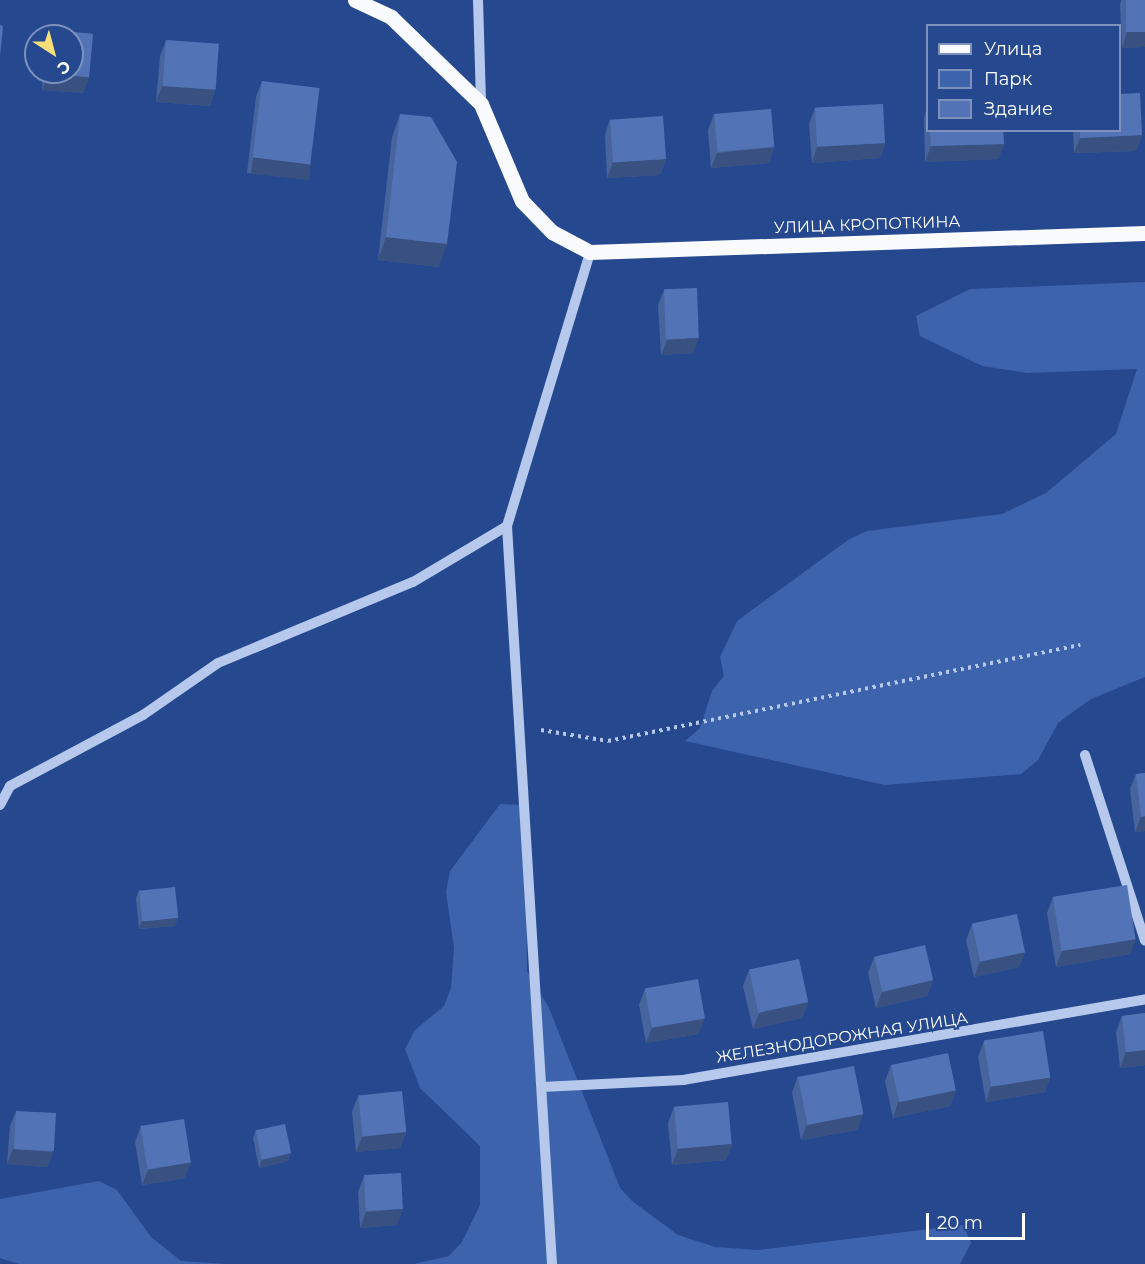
<!DOCTYPE html>
<html>
<head>
<meta charset="utf-8">
<style>
  body { margin:0 }
  #map { position:relative; width:1145px; height:1264px; overflow:hidden; background:#25488f; font-family:Montserrat,sans-serif }
  div>[style] { position:absolute }
  [style*='--x'] { left:calc(var(--x)*1px); top:calc(var(--y)*1px); width:calc(var(--w)*1px); rotate:calc(var(--a)*1deg) }
  .green>* { inset:0; background:#3e63ad }
  .path>* { height:4px; margin-top:-2px; transform-origin:0; background:repeating-linear-gradient(90deg,#b6c8eb 0 3px,transparent 0 7.5px) }
  .minor>* { height:10px; margin:-5px; padding:0 5px; transform-origin:5px; border-radius:5px; background:#b6c8eb }
  .major>* { height:15px; margin:-7.5px; padding:0 7.5px; transform-origin:7.5px; border-radius:7.5px; background:#fafbff }
  .wall>* { inset:0; background:#47649d }
  .shaded-wall>* { inset:0; background:#395180; transform-origin:0 0 }
  .building>* { inset:0; background:#5274b7; transform-origin:0 0 }
  span { translate:-50% -50%; white-space:nowrap; text-align:center; line-height:1.15; -webkit-text-stroke:4.5px #25488f; paint-order:stroke }
  .street-label { font-size:16px; color:#fff }
  .legend { position:absolute; left:926px; top:24px; width:195px; height:108px; box-sizing:border-box; background:#25488f; border:2px solid #7c91bc; margin:0; padding:8px 10px; list-style:none; font-size:18px; color:#fff }
  .legend li { display:flex; align-items:center; gap:12px; height:30px }
  .legend b { width:30px; border:2px solid #7c91bc }
  .north { position:absolute; left:24px; top:24px; width:60px; height:60px; box-sizing:border-box; background:#25488f; border:2px solid #7c91bc; border-radius:50%; rotate:144deg; font-size:16px; font-weight:700; line-height:24px; text-align:center; color:#fff }
  .north::after { content:''; display:block; margin:auto; width:21px; height:27px; background:#f5df7a; clip-path:polygon(50% 0,100% 100%,50% 72%,0 100%) }
  .scale { position:absolute; left:926px; top:1213px; width:99px; height:27px; box-sizing:border-box; border:3px solid #fff; border-top:0; padding-left:8px; font-size:18px; line-height:21px; white-space:nowrap; color:#fff; -webkit-text-stroke:4px #25488f; paint-order:stroke }
</style>
</head>
<body>
<div id="map">
  <div class="green">
    <div style="clip-path:polygon(1145px 282px,1145px 677px,1091px 699px,1058px 723px,1038px 760px,1021px 774px,885px 785px,685px 741px,700px 728px,712px 691px,724px 676px,720px 657px,737px 621px,848px 540px,867px 531px,1002px 514px,1046px 493px,1116px 434px,1137px 369px,1027px 373px,982px 366px,920px 336px,916px 316px,970px 289px)"></div>
    <div style="clip-path:polygon(500px 804px,519px 805px,526px 824px,527px 971px,549px 1008px,620px 1188px,632px 1201px,678px 1235px,715px 1247px,758px 1250px,963px 1225px,971px 1243px,960px 1264px,414px 1264px,449px 1256px,462px 1242px,480px 1205px,480px 1146px,420px 1088px,405px 1049px,415px 1030px,444px 1006px,451px 988px,454px 948px,446px 892px,450px 871px)"></div>
    <div style="clip-path:polygon(99px 1181px,117px 1190px,151px 1237px,181px 1261px,227px 1264px,19px 1264px,0 1258px,0 1199px)"></div>
  </div>
  <div class="path">
    <div style="--x:541;--y:730;--w:68;--a:9.3"></div>
    <div style="--x:608;--y:741;--w:482;--a:-11.5"></div>
  </div>
  <div class="minor">
    <div style="--x:478;--y:0;--w:104;--a:88.3"></div>
    <div style="--x:1085;--y:755;--w:195;--a:72.1"></div>
    <div style="--x:0;--y:805;--w:21;--a:-62"></div>
    <div style="--x:10;--y:786;--w:151;--a:-28.1"></div>
    <div style="--x:143;--y:715;--w:91;--a:-34.7"></div>
    <div style="--x:218;--y:663;--w:211;--a:-22.6"></div>
    <div style="--x:413;--y:582;--w:109;--a:-30.8"></div>
    <div style="--x:542;--y:1087;--w:141;--a:-2.8"></div>
    <div style="--x:683;--y:1080;--w:469;--a:-9.9"></div>
    <div style="--x:552;--y:1264;--w:739;--a:-93.49"></div>
    <div style="--x:507;--y:526;--w:286;--a:-73.1"></div>
  </div>
  <div class="major">
    <div style="--x:355;--y:0;--w:40;--a:25"></div>
    <div style="--x:391;--y:17;--w:125;--a:44"></div>
    <div style="--x:481;--y:104;--w:105;--a:67.1"></div>
    <div style="--x:522;--y:201;--w:43;--a:45.9"></div>
    <div style="--x:552;--y:232;--w:43;--a:27.8"></div>
    <div style="--x:590;--y:252;--w:555;--a:-1.96"></div>
  </div>
  <div class="wall">
    <div style="clip-path:polygon(1121px 0,1145px 0,1145px 47px,1122px 48px,1120px 5px)"></div>
    <div style="clip-path:polygon(52px 30px,93px 34px,89px 77px,83px 93px,42px 90px,43px 72px,72px 72px,72px 36px,49px 36px)"></div>
    <div style="clip-path:polygon(166px 40px,215px 90px,210px 106px,156px 102px,160px 56px)"></div>
    <div style="clip-path:polygon(262px 81px,311px 163px,305px 179px,247px 173px,256px 97px)"></div>
    <div style="clip-path:polygon(927px 107px,927px 130px,1003px 130px,1004px 144px,998px 159px,925px 162px,924px 118px)"></div>
    <div style="clip-path:polygon(815px 108px,885px 143px,880px 158px,812px 163px,809px 124px)"></div>
    <div style="clip-path:polygon(400px 114px,439px 267px,378px 260px,392px 137px)"></div>
    <div style="clip-path:polygon(714px 114px,774px 147px,769px 163px,711px 168px,708px 130px)"></div>
    <div style="clip-path:polygon(610px 119px,666px 159px,660px 175px,607px 178px,605px 135px)"></div>
    <div style="clip-path:polygon(1073px 130px,1119px 130px,1142px 135px,1136px 151px,1074px 153px)"></div>
    <div style="clip-path:polygon(664px 290px,693px 353px,661px 355px,658px 305px)"></div>
    <div style="clip-path:polygon(1145px 773px,1145px 831px,1135px 832px,1130px 789px,1136px 774px)"></div>
    <div style="clip-path:polygon(139px 890px,175px 926px,139px 929px,136px 898px)"></div>
    <div style="clip-path:polygon(1053px 897px,1130px 954px,1056px 967px,1047px 913px)"></div>
    <div style="clip-path:polygon(972px 924px,1025px 952px,1019px 967px,974px 977px,966px 940px)"></div>
    <div style="clip-path:polygon(874px 957px,933px 980px,927px 996px,876px 1008px,868px 973px)"></div>
    <div style="clip-path:polygon(749px 970px,808px 1002px,802px 1018px,753px 1029px,743px 986px)"></div>
    <div style="clip-path:polygon(645px 989px,699px 1034px,646px 1043px,639px 1005px)"></div>
    <div style="clip-path:polygon(1145px 1013px,1145px 1065px,1120px 1068px,1116px 1032px,1122px 1016px)"></div>
    <div style="clip-path:polygon(984px 1041px,1050px 1077px,1045px 1092px,986px 1102px,978px 1057px)"></div>
    <div style="clip-path:polygon(891px 1065px,956px 1090px,950px 1106px,893px 1118px,885px 1081px)"></div>
    <div style="clip-path:polygon(798px 1076px,863px 1114px,857px 1130px,801px 1140px,792px 1092px)"></div>
    <div style="clip-path:polygon(358px 1096px,406px 1132px,400px 1148px,356px 1152px,352px 1112px)"></div>
    <div style="clip-path:polygon(674px 1107px,732px 1144px,726px 1160px,672px 1165px,668px 1123px)"></div>
    <div style="clip-path:polygon(16px 1111px,53px 1152px,47px 1167px,7px 1164px,10px 1126px)"></div>
    <div style="clip-path:polygon(141px 1126px,185px 1178px,142px 1185px,135px 1142px)"></div>
    <div style="clip-path:polygon(256px 1130px,288px 1161px,259px 1168px,253px 1138px)"></div>
    <div style="clip-path:polygon(364px 1176px,397px 1225px,360px 1228px,358px 1192px)"></div>
  </div>
  <div class="shaded-wall">
    <div style="clip-path:polygon(1145px 31px,1145px 47px,1122px 48px,1127px 32px)"></div>
    <div style="clip-path:polygon(48px 74px,89px 77px,83px 93px,42px 90px)"></div>
    <div style="clip-path:polygon(162px 86px,215px 90px,210px 106px,156px 102px)"></div>
    <div style="clip-path:polygon(1142px 135px,1136px 151px,1074px 153px,1080px 138px)"></div>
    <div style="clip-path:polygon(885px 143px,880px 158px,812px 163px,817px 147px)"></div>
    <div style="clip-path:polygon(1004px 144px,998px 159px,925px 162px,931px 146px)"></div>
    <div style="clip-path:polygon(774px 147px,769px 163px,711px 168px,717px 153px)"></div>
    <div style="left:253px;top:157px;width:58px;height:17px;rotate:6deg"></div>
    <div style="clip-path:polygon(666px 159px,660px 175px,607px 178px,613px 162px)"></div>
    <div style="clip-path:polygon(386px 237px,447px 244px,439px 267px,378px 260px)"></div>
    <div style="clip-path:polygon(699px 338px,693px 353px,661px 355px,667px 340px)"></div>
    <div style="clip-path:polygon(1145px 816px,1145px 831px,1135px 832px,1141px 817px)"></div>
    <div style="clip-path:polygon(178px 918px,175px 926px,139px 929px,142px 921px)"></div>
    <div style="clip-path:polygon(1136px 939px,1130px 954px,1056px 967px,1062px 951px)"></div>
    <div style="clip-path:polygon(1025px 952px,1019px 967px,974px 977px,980px 961px)"></div>
    <div style="clip-path:polygon(933px 980px,927px 996px,876px 1008px,882px 992px)"></div>
    <div style="clip-path:polygon(808px 1002px,802px 1018px,753px 1029px,759px 1013px)"></div>
    <div style="clip-path:polygon(705px 1018px,699px 1034px,646px 1043px,652px 1027px)"></div>
    <div style="clip-path:polygon(1145px 1050px,1145px 1065px,1120px 1068px,1126px 1052px)"></div>
    <div style="clip-path:polygon(1050px 1077px,1045px 1092px,986px 1102px,991px 1086px)"></div>
    <div style="clip-path:polygon(956px 1090px,950px 1106px,893px 1118px,898px 1102px)"></div>
    <div style="clip-path:polygon(863px 1114px,857px 1130px,801px 1140px,807px 1124px)"></div>
    <div style="clip-path:polygon(406px 1132px,400px 1148px,356px 1152px,362px 1137px)"></div>
    <div style="clip-path:polygon(732px 1144px,726px 1160px,672px 1165px,678px 1149px)"></div>
    <div style="clip-path:polygon(13px 1149px,53px 1152px,47px 1167px,7px 1164px)"></div>
    <div style="clip-path:polygon(291px 1153px,288px 1161px,259px 1168px,262px 1160px)"></div>
    <div style="clip-path:polygon(191px 1162px,185px 1178px,142px 1185px,148px 1170px)"></div>
    <div style="clip-path:polygon(403px 1209px,397px 1225px,360px 1228px,366px 1212px)"></div>
  </div>
  <div class="building">
    <div style="left:1126px;top:0;width:19px;height:32px"></div>
    <div style="clip-path:polygon(0 25px,3px 26px,0 56px)"></div>
    <div style="clip-path:polygon(52px 30px,93px 34px,89px 77px,48px 74px,48px 72px,72px 72px,72px 36px,51px 36px)"></div>
    <div style="left:166px;top:40px;width:53px;height:46px;rotate:4deg"></div>
    <div style="left:262px;top:81px;width:58px;height:77px;rotate:7deg"></div>
    <div style="clip-path:polygon(1140px 93px,1142px 135px,1080px 138px,1080px 130px,1119px 130px,1119px 94px)"></div>
    <div style="left:883px;top:104px;width:39px;height:68px;rotate:87deg"></div>
    <div style="left:771px;top:109px;width:38px;height:57px;rotate:85deg"></div>
    <div style="clip-path:polygon(400px 114px,431px 117px,457px 162px,447px 244px,386px 237px)"></div>
    <div style="left:663px;top:116px;width:43px;height:53px;rotate:86deg"></div>
    <div style="clip-path:polygon(930px 130px,1003px 130px,1004px 144px,931px 146px)"></div>
    <div style="left:697px;top:288px;width:50px;height:33px;rotate:88deg"></div>
    <div style="clip-path:polygon(1145px 773px,1145px 816px,1141px 817px,1136px 774px)"></div>
    <div style="left:1127px;top:885px;width:55px;height:75px;rotate:81deg"></div>
    <div style="left:175px;top:887px;width:31px;height:36px;rotate:84deg"></div>
    <div style="left:1017px;top:914px;width:39px;height:46px;rotate:78deg"></div>
    <div style="left:925px;top:945px;width:36px;height:52px;rotate:77deg"></div>
    <div style="left:799px;top:959px;width:44px;height:51px;rotate:78deg"></div>
    <div style="left:698px;top:979px;width:40px;height:54px;rotate:80deg"></div>
    <div style="clip-path:polygon(1145px 1013px,1145px 1050px,1126px 1052px,1122px 1016px)"></div>
    <div style="left:1043px;top:1031px;width:47px;height:60px;rotate:81deg"></div>
    <div style="left:948px;top:1053px;width:38px;height:58px;rotate:78deg"></div>
    <div style="left:854px;top:1066px;width:49px;height:57px;rotate:79deg"></div>
    <div style="left:402px;top:1091px;width:41px;height:44px;rotate:84deg"></div>
    <div style="left:728px;top:1102px;width:42px;height:54px;rotate:85deg"></div>
    <div style="left:16px;top:1111px;width:40px;height:38px;rotate:3deg"></div>
    <div style="left:184px;top:1119px;width:44px;height:44px;rotate:81deg"></div>
    <div style="left:285px;top:1124px;width:30px;height:30px;rotate:78deg"></div>
    <div style="left:401px;top:1173px;width:36px;height:37px;rotate:87deg"></div>
  </div>
  <div class="street-label">
    <span style="left:867px;top:225px;rotate:-2deg">УЛИЦА КРОПОТКИНА</span>
    <span style="left:842px;top:1038px;rotate:-9deg">ЖЕЛЕЗНОДОРОЖНАЯ УЛИЦА</span>
  </div>
  <ul class="legend">
  <li><b style="height:8px;background:#fafbff"></b>Улица</li>
  <li><b style="height:16px;background:#3e63ad"></b>Парк</li>
  <li><b style="height:16px;background:#5274b7"></b>Здание</li>
  </ul>
  <div class="north">С</div>
  <div class="scale">20 m</div>
</div>
</body>
</html>
